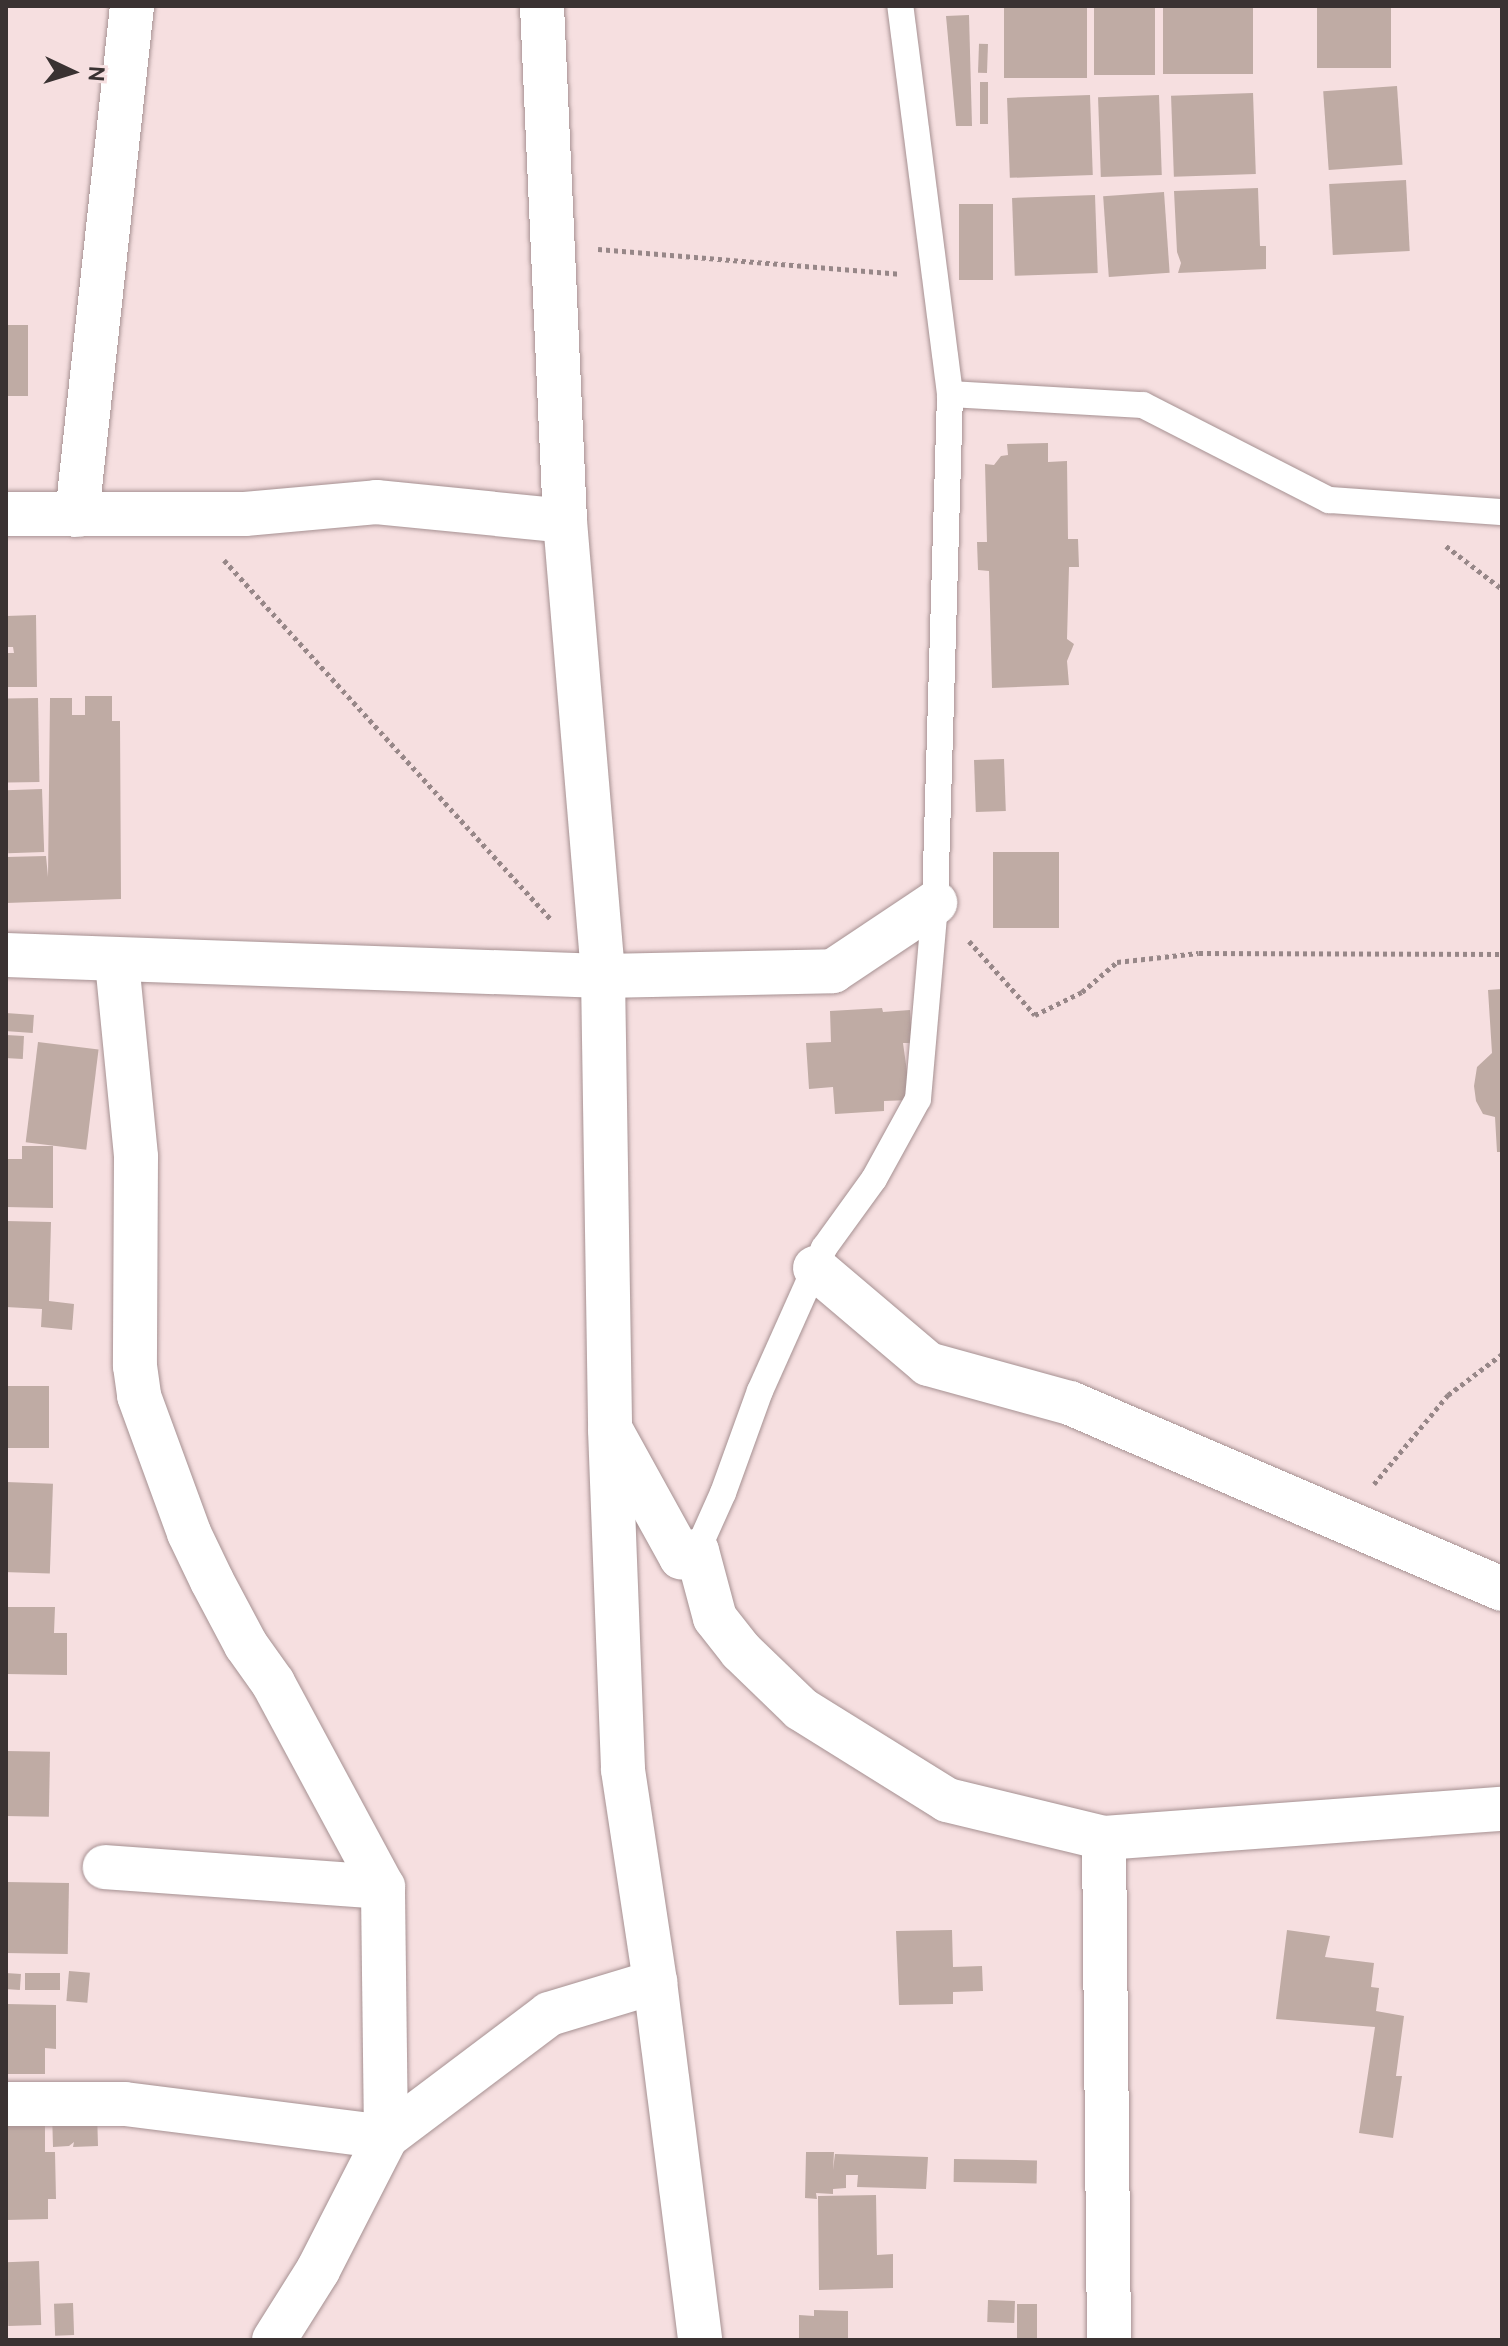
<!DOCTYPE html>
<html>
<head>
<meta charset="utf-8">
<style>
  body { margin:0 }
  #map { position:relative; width:1508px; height:2346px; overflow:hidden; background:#f6dfe0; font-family:Cabin,sans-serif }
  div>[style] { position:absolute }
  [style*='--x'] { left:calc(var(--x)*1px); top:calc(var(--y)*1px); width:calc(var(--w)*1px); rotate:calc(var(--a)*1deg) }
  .building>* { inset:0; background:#bfaba4; transform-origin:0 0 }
  .path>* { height:5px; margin-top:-2.5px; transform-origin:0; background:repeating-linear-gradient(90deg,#978788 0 4px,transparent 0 8px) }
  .roads { filter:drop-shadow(0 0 2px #a69192) drop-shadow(0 0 2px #a69192) }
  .service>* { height:26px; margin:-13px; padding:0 13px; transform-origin:13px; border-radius:13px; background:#fff }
  .minor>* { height:44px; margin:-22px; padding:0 22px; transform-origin:22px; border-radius:22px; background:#fff }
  span { translate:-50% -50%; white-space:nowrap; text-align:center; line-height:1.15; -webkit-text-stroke:8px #f6dfe0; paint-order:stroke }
  .frame { position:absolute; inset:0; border:8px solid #3a3232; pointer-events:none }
  .north { position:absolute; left:32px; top:32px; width:80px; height:80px; -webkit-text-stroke:6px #f6dfe0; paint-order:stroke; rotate:94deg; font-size:22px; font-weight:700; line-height:32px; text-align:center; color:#3a3232 }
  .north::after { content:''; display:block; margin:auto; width:28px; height:36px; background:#3a3232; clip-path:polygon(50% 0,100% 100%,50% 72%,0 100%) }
</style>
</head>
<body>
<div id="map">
  <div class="building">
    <div style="left:1004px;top:6px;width:83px;height:72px"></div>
    <div style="left:1094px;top:6px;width:61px;height:69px"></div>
    <div style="left:1163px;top:6px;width:90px;height:68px"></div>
    <div style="left:1317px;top:6px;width:74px;height:62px"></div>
    <div style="clip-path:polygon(969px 15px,972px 126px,956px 126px,946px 16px)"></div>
    <div style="left:988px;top:44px;width:29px;height:9px;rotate:92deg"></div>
    <div style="left:980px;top:82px;width:8px;height:42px"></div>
    <div style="left:1397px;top:86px;width:79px;height:74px;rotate:86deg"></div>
    <div style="left:1253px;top:93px;width:81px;height:82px;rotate:88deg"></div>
    <div style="left:1090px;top:95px;width:80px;height:83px;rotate:88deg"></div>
    <div style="left:1159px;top:95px;width:80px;height:61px;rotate:88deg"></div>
    <div style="left:1406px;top:180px;width:71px;height:77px;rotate:87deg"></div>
    <div style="clip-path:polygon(1258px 188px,1260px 246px,1266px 246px,1266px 269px,1178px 273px,1181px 263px,1177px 252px,1174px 191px)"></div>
    <div style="left:1164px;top:192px;width:81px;height:61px;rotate:86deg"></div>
    <div style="left:1095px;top:195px;width:78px;height:83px;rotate:88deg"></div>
    <div style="left:993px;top:204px;width:76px;height:34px;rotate:90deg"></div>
    <div style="left:6px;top:325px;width:22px;height:71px"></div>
    <div style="clip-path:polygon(1048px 443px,1048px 462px,1067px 461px,1068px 539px,1078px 539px,1079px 567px,1069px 567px,1067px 639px,1074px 644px,1067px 661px,1069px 685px,992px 688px,989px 571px,978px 570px,977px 542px,987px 542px,985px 464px,994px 465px,1001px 456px,1008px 455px,1007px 444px)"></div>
    <div style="clip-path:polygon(36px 615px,37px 687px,6px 687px,6px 653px,14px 653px,13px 647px,6px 647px,6px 616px)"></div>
    <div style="clip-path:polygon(85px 696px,112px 696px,112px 721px,120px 721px,121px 899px,6px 903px,6px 857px,46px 856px,48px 877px,50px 698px,72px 698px,72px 715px,85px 715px)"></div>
    <div style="left:38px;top:698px;width:84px;height:32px;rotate:89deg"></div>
    <div style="left:1004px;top:759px;width:52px;height:30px;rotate:88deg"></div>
    <div style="left:42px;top:789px;width:63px;height:36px;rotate:88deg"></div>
    <div style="left:993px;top:852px;width:66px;height:76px"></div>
    <div style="clip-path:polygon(1502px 989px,1502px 1152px,1497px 1152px,1495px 1117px,1483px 1114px,1476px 1101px,1474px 1086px,1477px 1067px,1492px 1053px,1488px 990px)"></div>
    <div style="clip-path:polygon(882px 1008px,883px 1012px,910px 1010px,912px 1043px,903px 1043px,911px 1100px,884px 1101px,884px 1111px,835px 1114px,833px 1087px,809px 1089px,806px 1043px,831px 1042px,830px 1011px)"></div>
    <div style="left:6px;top:1013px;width:28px;height:18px;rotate:4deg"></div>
    <div style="left:6px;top:1035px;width:18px;height:23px;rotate:3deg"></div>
    <div style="left:38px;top:1042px;width:61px;height:101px;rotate:7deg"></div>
    <div style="clip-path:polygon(22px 1146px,53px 1146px,53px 1208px,6px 1207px,6px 1159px,22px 1159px)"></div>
    <div style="clip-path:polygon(6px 1221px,51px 1222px,49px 1301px,74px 1304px,72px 1330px,41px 1327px,42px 1309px,6px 1307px)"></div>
    <div style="left:6px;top:1386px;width:43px;height:62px"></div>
    <div style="left:6px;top:1482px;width:47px;height:90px;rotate:2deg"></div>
    <div style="clip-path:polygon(6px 1607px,55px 1607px,54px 1633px,67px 1633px,67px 1675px,6px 1674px)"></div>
    <div style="left:6px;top:1751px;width:44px;height:65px;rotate:1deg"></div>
    <div style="left:6px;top:1882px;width:63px;height:71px;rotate:1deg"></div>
    <div style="clip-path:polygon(952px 1930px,953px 1967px,982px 1966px,983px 1991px,953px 1992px,953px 2004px,899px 2005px,896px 1931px)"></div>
    <div style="clip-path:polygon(1287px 1930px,1330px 1936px,1325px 1957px,1374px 1963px,1371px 1987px,1379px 1988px,1376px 2011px,1404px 2016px,1396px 2076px,1402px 2076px,1393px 2138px,1359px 2133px,1375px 2027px,1276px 2019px)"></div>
    <div style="left:69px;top:1971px;width:21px;height:30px;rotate:5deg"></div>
    <div style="left:6px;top:1973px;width:15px;height:16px;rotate:4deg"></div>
    <div style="left:25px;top:1973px;width:35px;height:17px"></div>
    <div style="clip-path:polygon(6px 2004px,56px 2005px,56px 2049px,45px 2048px,45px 2074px,6px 2074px)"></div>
    <div style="clip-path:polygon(97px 2111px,98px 2146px,73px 2147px,74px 2142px,69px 2146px,53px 2147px,52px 2112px)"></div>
    <div style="clip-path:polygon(6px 2116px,45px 2116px,45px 2152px,55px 2152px,56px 2199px,48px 2199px,48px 2219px,6px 2220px)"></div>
    <div style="clip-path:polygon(806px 2152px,834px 2152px,833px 2170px,835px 2154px,928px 2157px,926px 2189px,857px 2187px,858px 2175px,846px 2175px,846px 2188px,833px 2189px,833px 2194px,816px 2193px,817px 2199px,805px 2198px)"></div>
    <div style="left:954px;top:2159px;width:83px;height:23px;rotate:1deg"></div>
    <div style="clip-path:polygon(876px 2195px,877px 2255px,893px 2254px,893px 2288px,819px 2290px,818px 2196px)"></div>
    <div style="left:39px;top:2261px;width:64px;height:33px;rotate:88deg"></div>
    <div style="left:988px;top:2300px;width:27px;height:22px;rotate:2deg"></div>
    <div style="left:73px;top:2303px;width:32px;height:19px;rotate:88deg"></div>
    <div style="left:1017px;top:2304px;width:20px;height:36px"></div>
    <div style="clip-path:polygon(814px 2310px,848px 2311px,848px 2340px,799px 2340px,799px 2315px,814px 2316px)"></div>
  </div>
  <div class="path">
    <div style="--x:598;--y:249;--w:302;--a:4.7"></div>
    <div style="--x:1446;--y:546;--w:71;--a:37.5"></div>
    <div style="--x:224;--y:560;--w:486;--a:47.7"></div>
    <div style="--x:969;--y:941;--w:99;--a:48.3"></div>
    <div style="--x:1035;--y:1015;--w:52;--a:-26.1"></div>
    <div style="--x:1082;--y:992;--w:46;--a:-40.6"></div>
    <div style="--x:1117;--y:962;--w:82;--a:-6.3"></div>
    <div style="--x:1199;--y:953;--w:303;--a:0.2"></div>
    <div style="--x:1374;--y:1484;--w:116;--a:-50.3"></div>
    <div style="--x:1448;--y:1395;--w:68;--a:-37.2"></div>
  </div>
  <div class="roads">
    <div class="service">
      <div style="--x:950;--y:394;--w:193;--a:3.3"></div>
      <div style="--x:1143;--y:405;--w:209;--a:27.1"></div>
      <div style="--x:1329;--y:500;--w:173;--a:4"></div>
      <div style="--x:697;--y:1551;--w:64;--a:-65.9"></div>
      <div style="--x:723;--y:1493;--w:109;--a:-70.1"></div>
      <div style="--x:760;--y:1391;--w:157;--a:-65.9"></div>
      <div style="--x:824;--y:1248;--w:85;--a:-54.1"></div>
      <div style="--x:874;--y:1179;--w:91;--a:-61.2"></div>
      <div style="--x:918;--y:1099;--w:197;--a:-85"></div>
      <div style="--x:935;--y:903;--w:509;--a:-88.31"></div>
      <div style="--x:950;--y:394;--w:391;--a:-97.3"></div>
    </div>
    <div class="minor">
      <div style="--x:542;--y:6;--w:516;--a:87.44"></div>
      <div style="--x:565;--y:521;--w:457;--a:85.2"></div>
      <div style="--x:603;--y:976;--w:454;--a:89.1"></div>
      <div style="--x:610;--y:1430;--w:340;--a:87.8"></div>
      <div style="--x:623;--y:1770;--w:214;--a:81.4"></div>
      <div style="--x:655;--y:1982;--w:361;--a:82.8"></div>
      <div style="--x:6;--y:514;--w:239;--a:0"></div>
      <div style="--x:245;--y:514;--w:132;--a:-5.2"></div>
      <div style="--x:376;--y:502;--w:190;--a:5.7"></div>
      <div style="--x:77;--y:515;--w:512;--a:-83.83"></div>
      <div style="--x:6;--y:955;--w:597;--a:2.01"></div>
      <div style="--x:603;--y:976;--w:230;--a:-1.2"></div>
      <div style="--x:833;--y:971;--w:123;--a:-33.7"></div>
      <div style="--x:117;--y:962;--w:196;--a:84.4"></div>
      <div style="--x:136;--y:1157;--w:209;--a:90.3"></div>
      <div style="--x:135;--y:1366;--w:30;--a:82"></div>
      <div style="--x:139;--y:1396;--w:146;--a:69.9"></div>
      <div style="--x:189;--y:1533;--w:53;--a:64.4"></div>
      <div style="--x:212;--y:1581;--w:72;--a:62"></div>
      <div style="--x:246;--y:1645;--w:47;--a:54.6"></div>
      <div style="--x:273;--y:1683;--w:232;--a:61.7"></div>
      <div style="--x:815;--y:1268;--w:148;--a:40.3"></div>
      <div style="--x:928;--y:1364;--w:147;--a:15.4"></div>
      <div style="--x:1070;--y:1403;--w:470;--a:23.3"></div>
      <div style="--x:613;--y:1434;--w:141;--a:61.1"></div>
      <div style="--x:681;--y:1557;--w:17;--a:-21"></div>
      <div style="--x:697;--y:1551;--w:69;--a:75"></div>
      <div style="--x:715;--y:1618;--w:42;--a:51.8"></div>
      <div style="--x:741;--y:1651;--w:83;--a:44"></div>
      <div style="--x:801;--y:1709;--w:172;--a:31.9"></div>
      <div style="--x:947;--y:1800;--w:162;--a:13.6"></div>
      <div style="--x:1104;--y:1838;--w:399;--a:-4.2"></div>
      <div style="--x:1104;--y:1838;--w:502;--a:89.43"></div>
      <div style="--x:6;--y:2104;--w:119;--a:0"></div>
      <div style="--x:125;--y:2104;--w:263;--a:7.2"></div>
      <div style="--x:386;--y:2137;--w:250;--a:-90.7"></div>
      <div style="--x:383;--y:1887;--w:279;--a:-175.9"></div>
      <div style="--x:274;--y:2340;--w:83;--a:-57.8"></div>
      <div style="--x:318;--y:2270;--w:149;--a:-62.9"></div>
      <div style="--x:386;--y:2137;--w:204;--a:-37"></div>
      <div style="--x:549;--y:2014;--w:111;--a:-16.8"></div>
    </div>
  </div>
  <div class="frame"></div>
  <div class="north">N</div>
</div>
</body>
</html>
